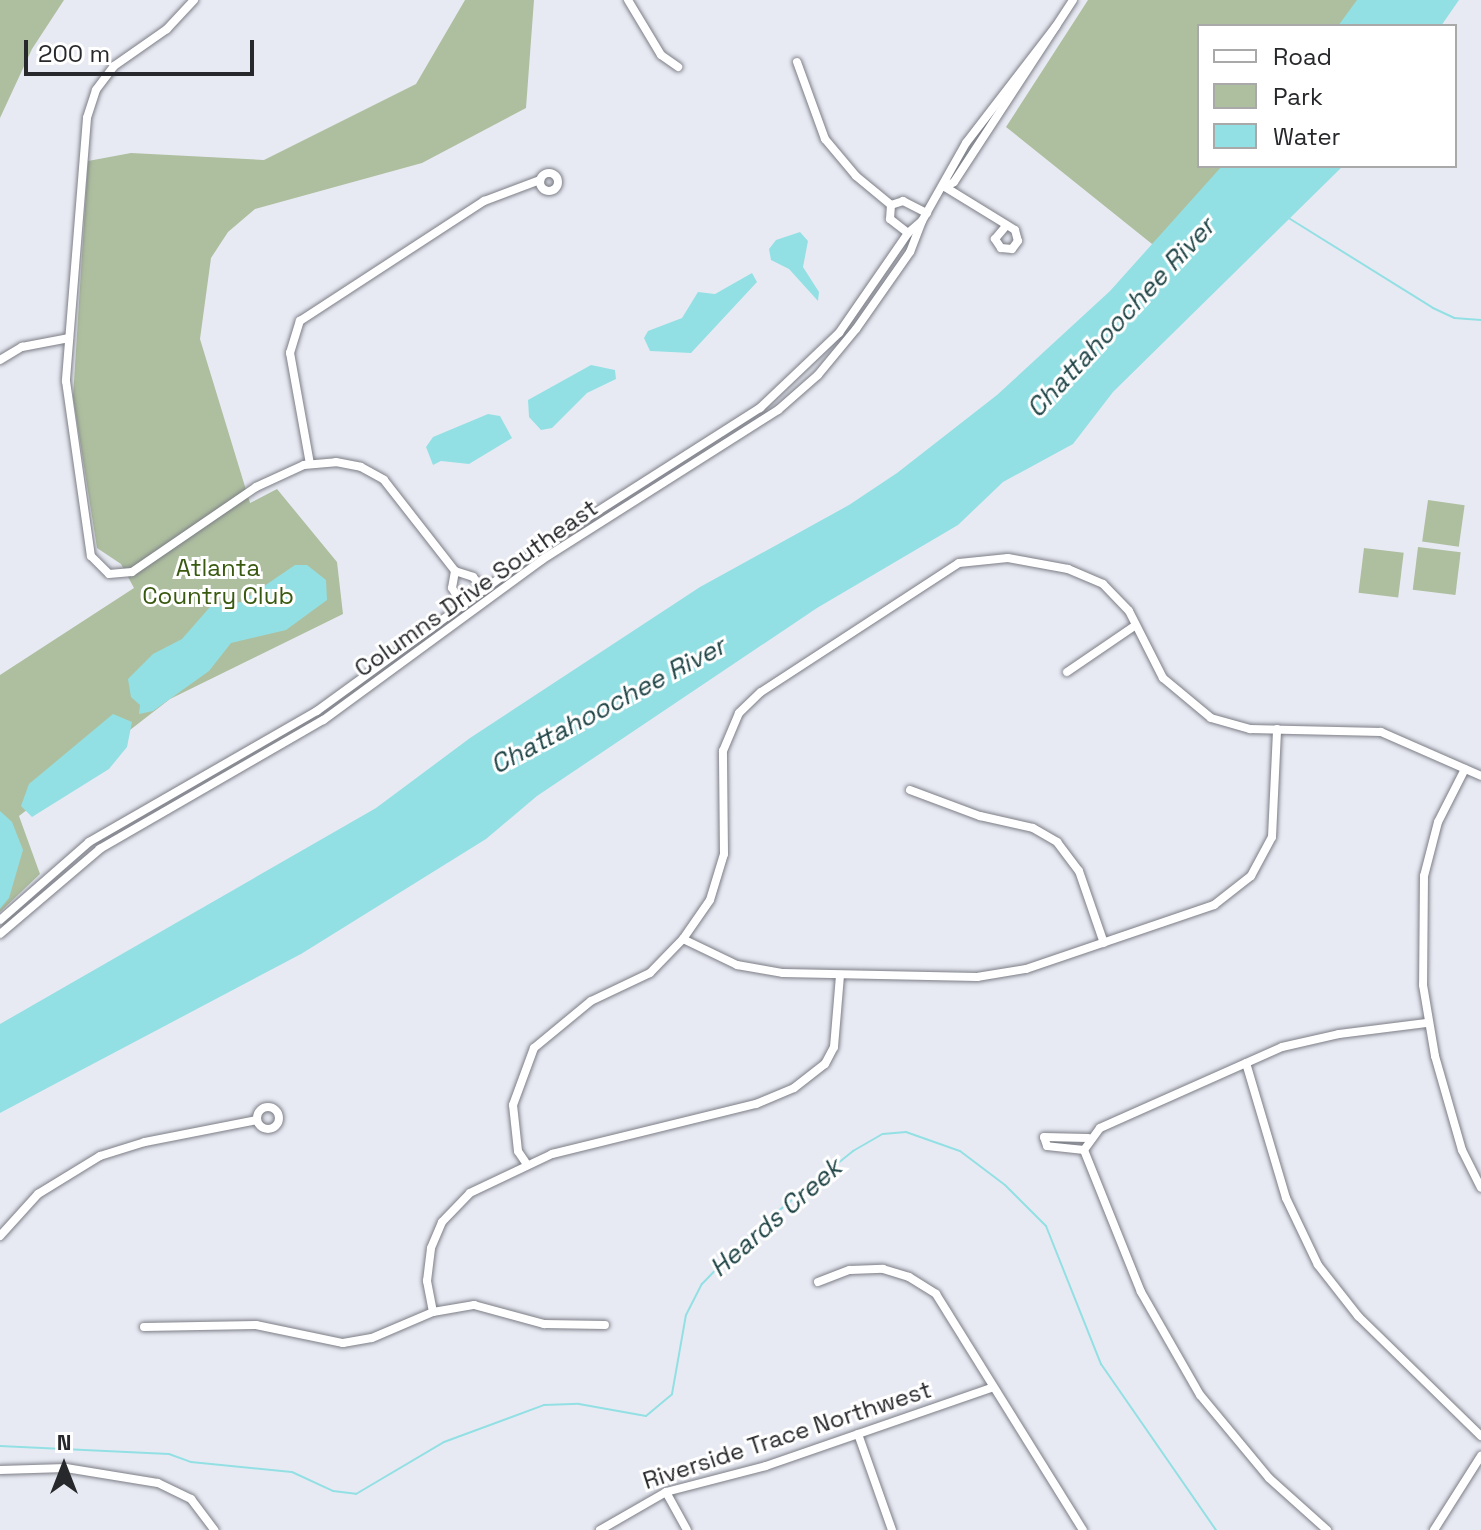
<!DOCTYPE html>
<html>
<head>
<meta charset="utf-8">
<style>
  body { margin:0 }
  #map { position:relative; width:1481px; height:1530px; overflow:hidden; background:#e8eaf3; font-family:"Space Grotesk",sans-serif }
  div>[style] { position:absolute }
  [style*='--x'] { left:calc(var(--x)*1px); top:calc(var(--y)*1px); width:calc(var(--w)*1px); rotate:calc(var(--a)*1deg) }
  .green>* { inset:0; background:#aebf9f; transform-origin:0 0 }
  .water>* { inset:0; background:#93e0e4 }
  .stream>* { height:2px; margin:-1px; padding:0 1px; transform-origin:1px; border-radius:1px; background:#93e0e4 }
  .roads { filter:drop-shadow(0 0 2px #7c7e86) drop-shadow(0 0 2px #7c7e86) }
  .street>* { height:8px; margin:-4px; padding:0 4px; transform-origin:4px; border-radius:4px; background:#fff }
  .street>.ring { margin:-4px; padding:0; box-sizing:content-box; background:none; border:8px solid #fff; border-radius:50% }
  span { translate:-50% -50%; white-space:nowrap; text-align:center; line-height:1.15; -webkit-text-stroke:6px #fff; paint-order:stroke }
  .park-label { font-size:24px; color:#38590f }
  .street-label { font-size:24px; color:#27282b }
  .water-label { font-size:26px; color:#1f4446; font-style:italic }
  .legend { position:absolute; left:1197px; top:24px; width:260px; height:144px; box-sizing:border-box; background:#fff; border:2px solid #a9a9aa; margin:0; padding:10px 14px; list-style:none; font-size:24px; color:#27282b }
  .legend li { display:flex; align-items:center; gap:16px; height:40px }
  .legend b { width:40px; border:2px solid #a9a9aa }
  .north { position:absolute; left:24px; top:1426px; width:80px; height:80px; -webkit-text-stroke:6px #fff; paint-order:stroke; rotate:0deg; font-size:22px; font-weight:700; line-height:32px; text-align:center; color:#27282b }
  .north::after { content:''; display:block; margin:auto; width:28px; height:36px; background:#27282b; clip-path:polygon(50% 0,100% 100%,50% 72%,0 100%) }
  .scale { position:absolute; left:24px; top:40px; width:230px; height:36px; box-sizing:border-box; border:4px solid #27282b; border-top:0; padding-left:10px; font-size:24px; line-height:28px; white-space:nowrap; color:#27282b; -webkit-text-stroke:6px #fff; paint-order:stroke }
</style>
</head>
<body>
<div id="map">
  <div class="green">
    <div style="clip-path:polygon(0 0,64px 0,32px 49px,0 118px)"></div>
    <div style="clip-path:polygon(465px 0,534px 0,526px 108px,422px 163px,255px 209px,228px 232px,211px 258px,200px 339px,250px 503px,277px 489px,337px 562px,343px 614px,170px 699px,19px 816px,40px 874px,0 912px,0 675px,134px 588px,121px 564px,97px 548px,73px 397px,88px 161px,131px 153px,264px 160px,416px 84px)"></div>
    <div style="clip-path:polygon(1088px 0,1372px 0,1355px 26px,1199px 26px,1199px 166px,1247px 166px,1157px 248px,1006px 127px)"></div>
    <div style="left:1428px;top:500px;width:37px;height:42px;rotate:8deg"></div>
    <div style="left:1418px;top:547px;width:43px;height:43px;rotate:7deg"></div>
    <div style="left:1364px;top:548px;width:40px;height:45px;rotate:7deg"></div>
  </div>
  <div class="water">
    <div style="clip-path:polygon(1357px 0,1459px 0,1441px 26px,1338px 26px)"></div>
    <div style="clip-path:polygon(1222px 166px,1343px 166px,1113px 392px,1073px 444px,1003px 482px,958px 525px,817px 608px,537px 796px,486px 839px,301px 954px,0 1113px,0 1024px,376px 808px,470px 738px,700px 587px,849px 505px,897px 473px,997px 395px,1110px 291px)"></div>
    <div style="clip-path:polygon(800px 232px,808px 241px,803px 267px,819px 292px,818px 301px,789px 269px,771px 260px,769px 249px,776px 240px)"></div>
    <div style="clip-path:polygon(752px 273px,757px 282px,691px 353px,650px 351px,644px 338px,648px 331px,682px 318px,698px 292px,715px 294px)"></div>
    <div style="clip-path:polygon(591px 365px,615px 370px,616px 379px,587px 393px,552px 428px,541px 430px,529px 417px,528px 400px)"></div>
    <div style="clip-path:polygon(488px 414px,500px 416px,512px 438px,469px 464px,441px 461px,433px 465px,426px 447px,433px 437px)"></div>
    <div style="clip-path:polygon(295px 565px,307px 565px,326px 580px,327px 600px,286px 630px,231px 643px,209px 671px,153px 711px,139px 714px,140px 705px,131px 697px,128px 679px,153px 654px,182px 639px,210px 607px,241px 602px)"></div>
    <div style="clip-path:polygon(113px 714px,132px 722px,127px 747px,109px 769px,32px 817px,21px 806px,29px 784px)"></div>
    <div style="clip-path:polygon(0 811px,12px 822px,23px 850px,9px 898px,0 909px)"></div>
  </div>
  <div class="stream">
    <div style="--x:1287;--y:217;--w:172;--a:31.9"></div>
    <div style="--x:1433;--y:308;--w:23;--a:25"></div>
    <div style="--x:1454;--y:318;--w:27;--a:4"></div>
    <div style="--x:0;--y:1446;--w:169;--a:2.7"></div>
    <div style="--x:169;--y:1454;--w:23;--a:20"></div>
    <div style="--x:191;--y:1462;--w:101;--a:5.7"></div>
    <div style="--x:292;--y:1472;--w:45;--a:24.9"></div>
    <div style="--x:333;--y:1491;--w:23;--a:7"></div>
    <div style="--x:356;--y:1494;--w:102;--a:-30.6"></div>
    <div style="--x:444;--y:1442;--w:107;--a:-20.3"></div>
    <div style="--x:544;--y:1405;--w:35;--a:-2"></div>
    <div style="--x:579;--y:1404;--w:68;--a:10.2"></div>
    <div style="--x:646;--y:1416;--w:34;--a:-40"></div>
    <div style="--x:672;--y:1394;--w:80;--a:-80"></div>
    <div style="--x:686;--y:1315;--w:35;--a:-63"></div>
    <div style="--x:702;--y:1284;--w:71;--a:-46.1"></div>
    <div style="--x:751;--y:1233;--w:131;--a:-38.8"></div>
    <div style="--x:853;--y:1151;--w:34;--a:-30"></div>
    <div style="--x:883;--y:1134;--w:23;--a:-5"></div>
    <div style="--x:906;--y:1132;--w:57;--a:19.4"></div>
    <div style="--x:960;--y:1151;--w:56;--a:37.1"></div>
    <div style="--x:1005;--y:1185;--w:58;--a:45"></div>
    <div style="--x:1046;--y:1226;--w:149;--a:68.3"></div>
    <div style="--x:1101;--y:1364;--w:202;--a:55.3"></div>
  </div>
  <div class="roads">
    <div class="street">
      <div style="--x:194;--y:0;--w:40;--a:133"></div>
      <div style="--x:167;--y:29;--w:65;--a:145.1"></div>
      <div style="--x:114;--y:66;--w:30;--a:127"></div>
      <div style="--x:96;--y:90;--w:29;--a:108"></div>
      <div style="--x:87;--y:118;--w:264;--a:94.6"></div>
      <div style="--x:66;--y:381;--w:177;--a:81.9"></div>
      <div style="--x:91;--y:556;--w:25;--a:45"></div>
      <div style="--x:109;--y:574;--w:23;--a:-5"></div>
      <div style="--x:132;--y:572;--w:150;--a:-34.4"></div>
      <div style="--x:256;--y:487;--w:53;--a:-24.6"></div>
      <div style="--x:304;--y:465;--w:32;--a:-5"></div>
      <div style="--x:336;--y:462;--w:25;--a:11"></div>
      <div style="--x:361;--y:467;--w:26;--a:29"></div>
      <div style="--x:384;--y:480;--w:115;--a:52"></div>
      <div style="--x:455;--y:571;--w:19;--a:18"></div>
      <div style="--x:473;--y:577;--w:18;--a:49"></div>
      <div style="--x:628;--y:0;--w:64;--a:59"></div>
      <div style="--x:661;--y:55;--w:21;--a:35"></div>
      <div style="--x:797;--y:62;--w:82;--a:70"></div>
      <div style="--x:825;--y:139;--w:48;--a:50"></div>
      <div style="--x:856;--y:176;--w:45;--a:39.6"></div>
      <div class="ring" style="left:540px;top:173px;width:10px;height:10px"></div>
      <div style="--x:945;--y:187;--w:10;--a:-29"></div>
      <div style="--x:954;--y:182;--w:217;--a:-56.8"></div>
      <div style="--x:945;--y:187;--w:82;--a:31.6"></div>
      <div style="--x:1015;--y:230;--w:11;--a:75"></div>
      <div style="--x:1018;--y:241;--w:10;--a:127"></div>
      <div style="--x:1012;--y:249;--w:11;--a:-175"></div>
      <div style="--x:1001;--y:248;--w:11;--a:-124"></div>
      <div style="--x:995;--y:239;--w:16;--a:-50"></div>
      <div style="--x:891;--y:205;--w:13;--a:-18"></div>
      <div style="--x:903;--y:201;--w:27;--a:27"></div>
      <div style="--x:891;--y:205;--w:14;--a:94"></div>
      <div style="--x:890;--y:219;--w:23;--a:38"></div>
      <div style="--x:922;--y:221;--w:90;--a:-60.6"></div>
      <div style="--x:966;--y:143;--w:148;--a:-52.4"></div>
      <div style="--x:0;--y:360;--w:26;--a:-31"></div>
      <div style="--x:22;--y:347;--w:48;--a:-10.8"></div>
      <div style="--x:310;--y:464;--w:113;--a:-100.2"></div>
      <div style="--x:290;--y:353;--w:34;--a:-73"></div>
      <div style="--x:300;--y:321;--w:220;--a:-33.1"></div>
      <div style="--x:484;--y:201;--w:60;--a:-20.6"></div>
      <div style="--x:455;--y:571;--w:17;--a:100"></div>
      <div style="--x:452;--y:588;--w:22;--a:58"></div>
      <div style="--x:1067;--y:672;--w:83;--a:-34.3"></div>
      <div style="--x:1465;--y:769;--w:59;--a:117"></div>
      <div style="--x:1438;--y:822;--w:56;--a:104.5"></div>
      <div style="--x:1424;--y:876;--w:109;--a:90.5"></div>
      <div style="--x:1423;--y:985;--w:72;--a:80.4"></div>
      <div style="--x:1435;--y:1056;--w:98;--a:74"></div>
      <div style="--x:1462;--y:1150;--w:42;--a:63.4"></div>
      <div style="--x:910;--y:790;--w:75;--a:20.4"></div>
      <div style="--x:980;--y:816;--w:54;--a:12.8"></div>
      <div style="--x:1033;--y:828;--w:28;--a:30"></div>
      <div style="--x:1057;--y:842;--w:36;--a:53"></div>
      <div style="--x:1079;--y:871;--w:76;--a:70.9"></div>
      <div style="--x:0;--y:920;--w:118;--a:-41.2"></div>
      <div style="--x:89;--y:842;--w:263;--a:-29.9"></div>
      <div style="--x:317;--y:711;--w:289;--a:-36"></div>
      <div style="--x:551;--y:541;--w:248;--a:-32.5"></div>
      <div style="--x:760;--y:408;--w:109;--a:-43.5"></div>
      <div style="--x:839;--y:333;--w:121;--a:-55.4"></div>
      <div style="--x:908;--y:233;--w:18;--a:-41"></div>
      <div style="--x:922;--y:221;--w:33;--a:111"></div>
      <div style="--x:910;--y:252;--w:94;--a:125"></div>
      <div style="--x:856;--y:329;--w:60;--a:129.6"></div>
      <div style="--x:818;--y:375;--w:53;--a:138.8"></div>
      <div style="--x:778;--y:410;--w:280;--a:147.6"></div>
      <div style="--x:542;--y:560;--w:271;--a:143.8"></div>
      <div style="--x:323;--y:720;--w:258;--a:150"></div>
      <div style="--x:100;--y:849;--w:131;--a:139.6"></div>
      <div style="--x:683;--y:939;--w:60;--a:25.7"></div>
      <div style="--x:737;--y:965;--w:47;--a:9.9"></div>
      <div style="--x:783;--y:973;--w:194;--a:1.2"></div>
      <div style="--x:977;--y:977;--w:50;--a:-9.3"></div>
      <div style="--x:1026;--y:969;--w:199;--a:-18.8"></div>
      <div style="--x:1214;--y:905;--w:47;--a:-38.1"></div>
      <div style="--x:1251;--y:876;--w:44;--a:-61.7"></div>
      <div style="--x:1272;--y:837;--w:108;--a:-87.3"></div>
      <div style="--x:1246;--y:1063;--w:141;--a:73.5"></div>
      <div style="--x:1286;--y:1198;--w:74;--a:64.5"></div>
      <div style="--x:1318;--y:1265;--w:65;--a:51.9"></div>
      <div style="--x:1358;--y:1316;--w:172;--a:44.3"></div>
      <div class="ring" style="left:257px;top:1107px;width:14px;height:14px"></div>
      <div style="--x:1084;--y:1150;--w:37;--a:-174"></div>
      <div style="--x:1047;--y:1146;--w:9;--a:-108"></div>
      <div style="--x:1044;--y:1137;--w:44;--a:1.3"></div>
      <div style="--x:526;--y:1163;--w:14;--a:-124"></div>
      <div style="--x:518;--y:1151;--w:46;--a:-96.2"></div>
      <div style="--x:513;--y:1105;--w:61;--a:-69.8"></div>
      <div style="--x:534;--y:1048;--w:74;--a:-39.5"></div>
      <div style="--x:591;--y:1001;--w:65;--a:-25.4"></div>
      <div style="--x:650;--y:973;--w:47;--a:-45.9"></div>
      <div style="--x:683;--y:939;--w:47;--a:-55.3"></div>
      <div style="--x:710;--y:900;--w:48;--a:-73.1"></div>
      <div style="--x:724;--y:854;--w:103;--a:-90.6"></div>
      <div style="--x:723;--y:751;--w:41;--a:-67.2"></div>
      <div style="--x:739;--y:713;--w:30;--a:-44"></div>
      <div style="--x:761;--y:692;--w:236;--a:-33.1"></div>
      <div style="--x:959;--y:563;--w:49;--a:-5.8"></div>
      <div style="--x:1008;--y:558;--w:61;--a:10.4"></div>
      <div style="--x:1068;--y:569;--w:38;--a:23"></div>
      <div style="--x:1103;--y:584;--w:37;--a:46"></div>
      <div style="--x:1129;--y:611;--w:75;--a:63.1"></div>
      <div style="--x:1163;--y:678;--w:62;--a:39.8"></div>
      <div style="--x:1211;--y:718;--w:41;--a:15.8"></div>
      <div style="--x:1250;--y:729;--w:131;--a:1.3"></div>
      <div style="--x:1381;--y:732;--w:109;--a:23.7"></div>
      <div style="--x:0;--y:1236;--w:57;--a:-47.9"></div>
      <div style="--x:38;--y:1194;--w:73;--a:-31.5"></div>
      <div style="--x:100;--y:1156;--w:47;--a:-17.3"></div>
      <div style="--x:145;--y:1142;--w:114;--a:-11.1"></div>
      <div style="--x:818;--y:1282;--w:34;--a:-21"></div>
      <div style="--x:850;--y:1270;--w:33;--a:-2"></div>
      <div style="--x:883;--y:1269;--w:27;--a:17"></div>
      <div style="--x:909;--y:1277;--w:32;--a:32"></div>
      <div style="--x:936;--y:1294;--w:278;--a:58.1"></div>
      <div style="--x:433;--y:1312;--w:32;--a:-101"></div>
      <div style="--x:427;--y:1281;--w:33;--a:-83"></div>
      <div style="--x:431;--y:1248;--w:28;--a:-67"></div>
      <div style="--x:442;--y:1222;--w:40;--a:-46"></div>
      <div style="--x:470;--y:1193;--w:91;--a:-25.4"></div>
      <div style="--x:552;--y:1154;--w:210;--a:-13.8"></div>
      <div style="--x:756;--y:1104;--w:41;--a:-22.8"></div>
      <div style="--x:794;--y:1088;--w:39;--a:-38"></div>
      <div style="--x:825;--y:1064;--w:19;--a:-62"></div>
      <div style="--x:834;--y:1047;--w:72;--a:-85.2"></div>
      <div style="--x:144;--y:1327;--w:112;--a:-1"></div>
      <div style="--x:256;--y:1325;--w:89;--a:11.7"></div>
      <div style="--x:343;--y:1343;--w:29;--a:-10"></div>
      <div style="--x:372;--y:1338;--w:66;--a:-23.1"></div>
      <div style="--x:433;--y:1312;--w:42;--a:-9.7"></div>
      <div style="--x:474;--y:1305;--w:73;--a:15.2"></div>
      <div style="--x:544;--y:1324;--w:61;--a:0.9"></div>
      <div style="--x:858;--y:1434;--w:102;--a:70.5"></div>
      <div style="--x:0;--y:1470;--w:66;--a:-1.7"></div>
      <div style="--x:66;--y:1468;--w:93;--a:9.3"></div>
      <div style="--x:158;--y:1483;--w:37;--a:26"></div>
      <div style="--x:191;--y:1499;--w:39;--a:53"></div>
      <div style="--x:666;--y:1492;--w:43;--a:61.1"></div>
      <div style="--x:600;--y:1530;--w:76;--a:-29.9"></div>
      <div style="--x:666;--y:1492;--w:103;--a:-14.6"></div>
      <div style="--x:766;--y:1466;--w:238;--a:-19.1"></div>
      <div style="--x:1327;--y:1530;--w:78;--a:-138.1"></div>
      <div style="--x:1269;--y:1478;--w:108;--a:-129.7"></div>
      <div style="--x:1200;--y:1395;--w:119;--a:-119.8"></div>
      <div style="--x:1141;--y:1292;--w:153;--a:-111.9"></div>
      <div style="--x:1084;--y:1150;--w:27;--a:-54"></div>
      <div style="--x:1100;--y:1128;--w:199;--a:-24"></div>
      <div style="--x:1282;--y:1047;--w:58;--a:-12.8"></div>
      <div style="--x:1339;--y:1034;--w:88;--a:-7.2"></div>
      <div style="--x:1434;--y:1530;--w:88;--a:-57.6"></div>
    </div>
  </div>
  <div class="park-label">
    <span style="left:218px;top:582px">Atlanta<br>Country Club</span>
  </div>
  <div class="street-label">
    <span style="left:476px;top:588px;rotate:-35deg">Columns Drive Southeast</span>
    <span style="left:787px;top:1435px;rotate:-18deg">Riverside Trace Northwest</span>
  </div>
  <div class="water-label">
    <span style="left:1121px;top:318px;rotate:-47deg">Chattahoochee River</span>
    <span style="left:608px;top:706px;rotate:-28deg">Chattahoochee River</span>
    <span style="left:776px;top:1218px;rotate:-41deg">Heards Creek</span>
  </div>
  <ul class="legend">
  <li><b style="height:10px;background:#fff"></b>Road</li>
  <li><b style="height:22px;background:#aebf9f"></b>Park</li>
  <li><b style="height:22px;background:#93e0e4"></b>Water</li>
  </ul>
  <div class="north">N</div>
  <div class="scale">200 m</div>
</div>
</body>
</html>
